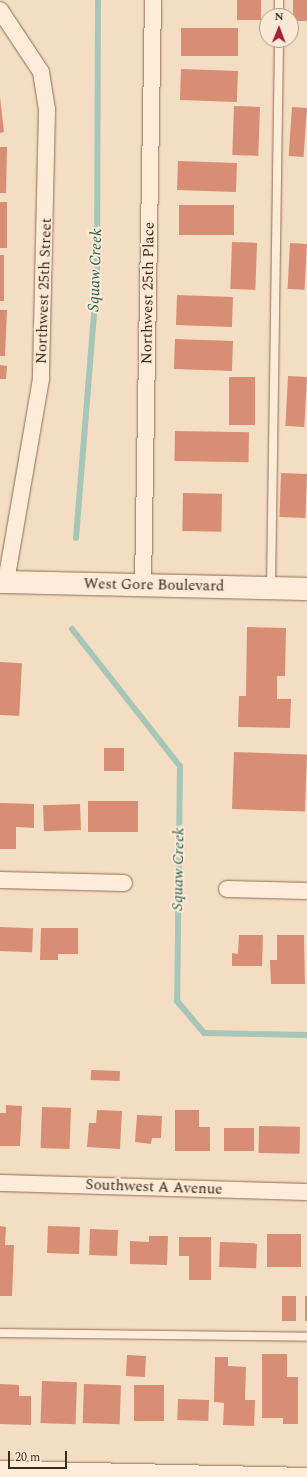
<!DOCTYPE html>
<html>
<head>
<meta charset="utf-8">
<style>
  body { margin:0 }
  #map { position:relative; width:307px; height:1477px; overflow:hidden; background:#f4dec3; font-family:Spectral,serif }
  div>[style] { position:absolute }
  [style*='--x'] { left:calc(var(--x)*1px); top:calc(var(--y)*1px); width:calc(var(--w)*1px); rotate:calc(var(--a)*1deg) }
  .stream>* { height:6px; margin:-3px; padding:0 3px; transform-origin:3px; border-radius:3px; background:#a6c6b8 }
  .building>* { inset:0; background:#d78e74; transform-origin:0 0 }
  .roads { filter:drop-shadow(0 0 1px #916d57) drop-shadow(0 0 1px #916d57) }
  .lane>* { height:8px; margin:-4px; padding:0 4px; transform-origin:4px; border-radius:4px; background:#fdecd8 }
  .street>* { height:16px; margin:-8px; padding:0 8px; transform-origin:8px; border-radius:8px; background:#fdecd8 }
  .secondary>* { height:22px; margin:-11px; padding:0 11px; transform-origin:11px; border-radius:11px; background:#fdecd8 }
  span { translate:-50% -50%; white-space:nowrap; text-align:center; line-height:1.15; -webkit-text-stroke:4px #fae9d4; paint-order:stroke }
  .street-label { font-size:15px; color:#3f281d }
  .water-label { font-size:16px; color:#2a6155; font-style:italic }
  .north { position:absolute; left:259px; top:8px; width:40px; height:40px; box-sizing:border-box; background:#fae9d4; border:1px solid #af9c8b; border-radius:50%; rotate:1deg; font-size:11px; font-weight:700; line-height:16px; text-align:center; color:#3f281d }
  .north::after { content:''; display:block; margin:auto; width:14px; height:18px; background:#a81f34; clip-path:polygon(50% 0,100% 100%,50% 72%,0 100%) }
  .scale { position:absolute; left:8px; top:1451px; width:59px; height:18px; box-sizing:border-box; border:2px solid #3f281d; border-top:0; padding-left:5px; font-size:12px; line-height:14px; white-space:nowrap; color:#3f281d; -webkit-text-stroke:3px #fae9d4; paint-order:stroke }
</style>
</head>
<body>
<div id="map">
  <div class="stream">
    <div style="--x:76;--y:538;--w:263;--a:-85.4"></div>
    <div style="--x:97;--y:276;--w:276;--a:-89.8"></div>
    <div style="--x:72;--y:629;--w:174;--a:51.8"></div>
    <div style="--x:180;--y:766;--w:235;--a:90.7"></div>
    <div style="--x:177;--y:1001;--w:42;--a:49.8"></div>
    <div style="--x:204;--y:1033;--w:103;--a:1.1"></div>
  </div>
  <div class="building">
    <div style="left:237px;top:0;width:24px;height:20px"></div>
    <div style="left:293px;top:0;width:14px;height:21px"></div>
    <div style="left:181px;top:28px;width:57px;height:28px"></div>
    <div style="left:181px;top:69px;width:57px;height:31px;rotate:2deg"></div>
    <div style="clip-path:polygon(0 97px,4px 132px,0 133px)"></div>
    <div style="left:234px;top:106px;width:26px;height:49px;rotate:2deg"></div>
    <div style="left:292px;top:107px;width:15px;height:49px;rotate:4deg"></div>
    <div style="clip-path:polygon(0 147px,7px 147px,6px 193px,0 193px)"></div>
    <div style="left:178px;top:161px;width:59px;height:29px;rotate:2deg"></div>
    <div style="left:0;top:202px;width:7px;height:46px"></div>
    <div style="left:179px;top:205px;width:55px;height:30px"></div>
    <div style="left:232px;top:242px;width:25px;height:47px;rotate:2deg"></div>
    <div style="left:290px;top:243px;width:17px;height:46px;rotate:3deg"></div>
    <div style="left:0;top:255px;width:4px;height:46px"></div>
    <div style="left:177px;top:295px;width:56px;height:30px;rotate:2deg"></div>
    <div style="clip-path:polygon(0 310px,7px 310px,5px 356px,0 356px)"></div>
    <div style="left:175px;top:339px;width:58px;height:30px;rotate:2deg"></div>
    <div style="clip-path:polygon(0 365px,7px 366px,6px 379px,0 379px)"></div>
    <div style="left:288px;top:376px;width:19px;height:50px;rotate:3deg"></div>
    <div style="left:229px;top:377px;width:26px;height:48px"></div>
    <div style="left:175px;top:431px;width:74px;height:30px;rotate:1deg"></div>
    <div style="left:281px;top:473px;width:26px;height:44px;rotate:2deg"></div>
    <div style="left:183px;top:493px;width:39px;height:38px;rotate:1deg"></div>
    <div style="clip-path:polygon(247px 627px,286px 628px,285px 676px,277px 676px,277px 699px,291px 699px,290px 728px,238px 727px,239px 696px,246px 696px)"></div>
    <div style="left:0;top:662px;width:22px;height:53px;rotate:3deg"></div>
    <div style="left:104px;top:748px;width:20px;height:23px"></div>
    <div style="left:234px;top:752px;width:73px;height:57px;rotate:2deg"></div>
    <div style="left:88px;top:801px;width:50px;height:31px"></div>
    <div style="clip-path:polygon(0 803px,34px 804px,34px 828px,16px 827px,16px 849px,0 849px)"></div>
    <div style="left:80px;top:804px;width:26px;height:37px;rotate:88deg"></div>
    <div style="left:0;top:927px;width:33px;height:24px;rotate:2deg"></div>
    <div style="clip-path:polygon(41px 928px,78px 928px,78px 954px,58px 954px,58px 960px,40px 960px)"></div>
    <div style="clip-path:polygon(239px 935px,263px 935px,262px 966px,232px 966px,232px 953px,238px 954px)"></div>
    <div style="clip-path:polygon(277px 935px,304px 935px,305px 984px,271px 984px,270px 960px,277px 960px)"></div>
    <div style="left:91px;top:1070px;width:29px;height:10px;rotate:2deg"></div>
    <div style="clip-path:polygon(6px 1105px,22px 1106px,20px 1146px,0 1146px,0 1113px,6px 1113px)"></div>
    <div style="left:42px;top:1107px;width:29px;height:41px;rotate:2deg"></div>
    <div style="clip-path:polygon(97px 1110px,122px 1111px,120px 1149px,87px 1147px,89px 1123px,96px 1123px)"></div>
    <div style="clip-path:polygon(175px 1110px,199px 1110px,199px 1127px,210px 1127px,210px 1151px,175px 1151px)"></div>
    <div style="clip-path:polygon(137px 1115px,162px 1116px,161px 1138px,152px 1138px,151px 1144px,135px 1142px)"></div>
    <div style="left:259px;top:1126px;width:41px;height:27px;rotate:1deg"></div>
    <div style="left:224px;top:1128px;width:30px;height:23px"></div>
    <div style="clip-path:polygon(0 1226px,6px 1227px,5px 1245px,14px 1245px,12px 1296px,0 1296px)"></div>
    <div style="left:48px;top:1226px;width:32px;height:27px;rotate:2deg"></div>
    <div style="left:90px;top:1229px;width:28px;height:26px;rotate:2deg"></div>
    <div style="left:301px;top:1234px;width:33px;height:34px;rotate:90deg"></div>
    <div style="clip-path:polygon(149px 1236px,168px 1236px,167px 1265px,130px 1264px,130px 1241px,149px 1242px)"></div>
    <div style="clip-path:polygon(179px 1237px,211px 1237px,211px 1280px,189px 1280px,189px 1256px,179px 1256px)"></div>
    <div style="left:220px;top:1242px;width:37px;height:25px;rotate:2deg"></div>
    <div style="left:282px;top:1296px;width:14px;height:25px"></div>
    <div style="left:305px;top:1296px;width:2px;height:25px"></div>
    <div style="clip-path:polygon(262px 1354px,287px 1354px,287px 1377px,298px 1377px,298px 1424px,283px 1424px,283px 1418px,262px 1418px)"></div>
    <div style="left:127px;top:1355px;width:19px;height:21px;rotate:3deg"></div>
    <div style="clip-path:polygon(215px 1357px,228px 1357px,228px 1366px,246px 1367px,245px 1400px,255px 1400px,254px 1426px,223px 1425px,224px 1403px,214px 1402px)"></div>
    <div style="left:42px;top:1381px;width:35px;height:42px;rotate:2deg"></div>
    <div style="clip-path:polygon(0 1384px,19px 1385px,19px 1396px,31px 1396px,31px 1425px,0 1424px)"></div>
    <div style="left:84px;top:1384px;width:37px;height:39px;rotate:2deg"></div>
    <div style="left:134px;top:1385px;width:30px;height:36px"></div>
    <div style="left:178px;top:1399px;width:31px;height:21px;rotate:2deg"></div>
  </div>
  <div class="roads">
    <div class="lane">
      <div style="--x:279;--y:16;--w:16;--a:-90"></div>
      <div style="--x:271;--y:587;--w:547;--a:-89.16"></div>
      <div style="--x:0;--y:1333;--w:307;--a:0.7"></div>
    </div>
    <div class="street">
      <div style="--x:0;--y:10;--w:74;--a:56.5"></div>
      <div style="--x:41;--y:72;--w:37;--a:81"></div>
      <div style="--x:47;--y:109;--w:270;--a:91.3"></div>
      <div style="--x:41;--y:379;--w:206;--a:99.8"></div>
      <div style="--x:143;--y:585;--w:585;--a:-89.02"></div>
      <div style="--x:0;--y:880;--w:124;--a:1.4"></div>
      <div style="--x:227;--y:889;--w:80;--a:1.4"></div>
      <div style="--x:0;--y:1183;--w:307;--a:1.7"></div>
      <div style="--x:0;--y:1469;--w:307;--a:1.3"></div>
    </div>
    <div class="secondary">
      <div style="--x:0;--y:582;--w:307;--a:1.3"></div>
    </div>
  </div>
  <div class="street-label">
    <span style="left:44px;top:291px;rotate:-88deg">Northwest 25th Street</span>
    <span style="left:148px;top:293px;rotate:-89deg">Northwest 25th Place</span>
    <span style="left:154px;top:585px;rotate:1deg">West Gore Boulevard</span>
    <span style="left:154px;top:1187px;rotate:2deg">Southwest A Avenue</span>
  </div>
  <div class="water-label">
    <span style="left:95px;top:270px;rotate:-88deg">Squaw Creek</span>
    <span style="left:178px;top:869px;rotate:-89deg">Squaw Creek</span>
  </div>
  <div class="north">N</div>
  <div class="scale">20 m</div>
</div>
</body>
</html>
